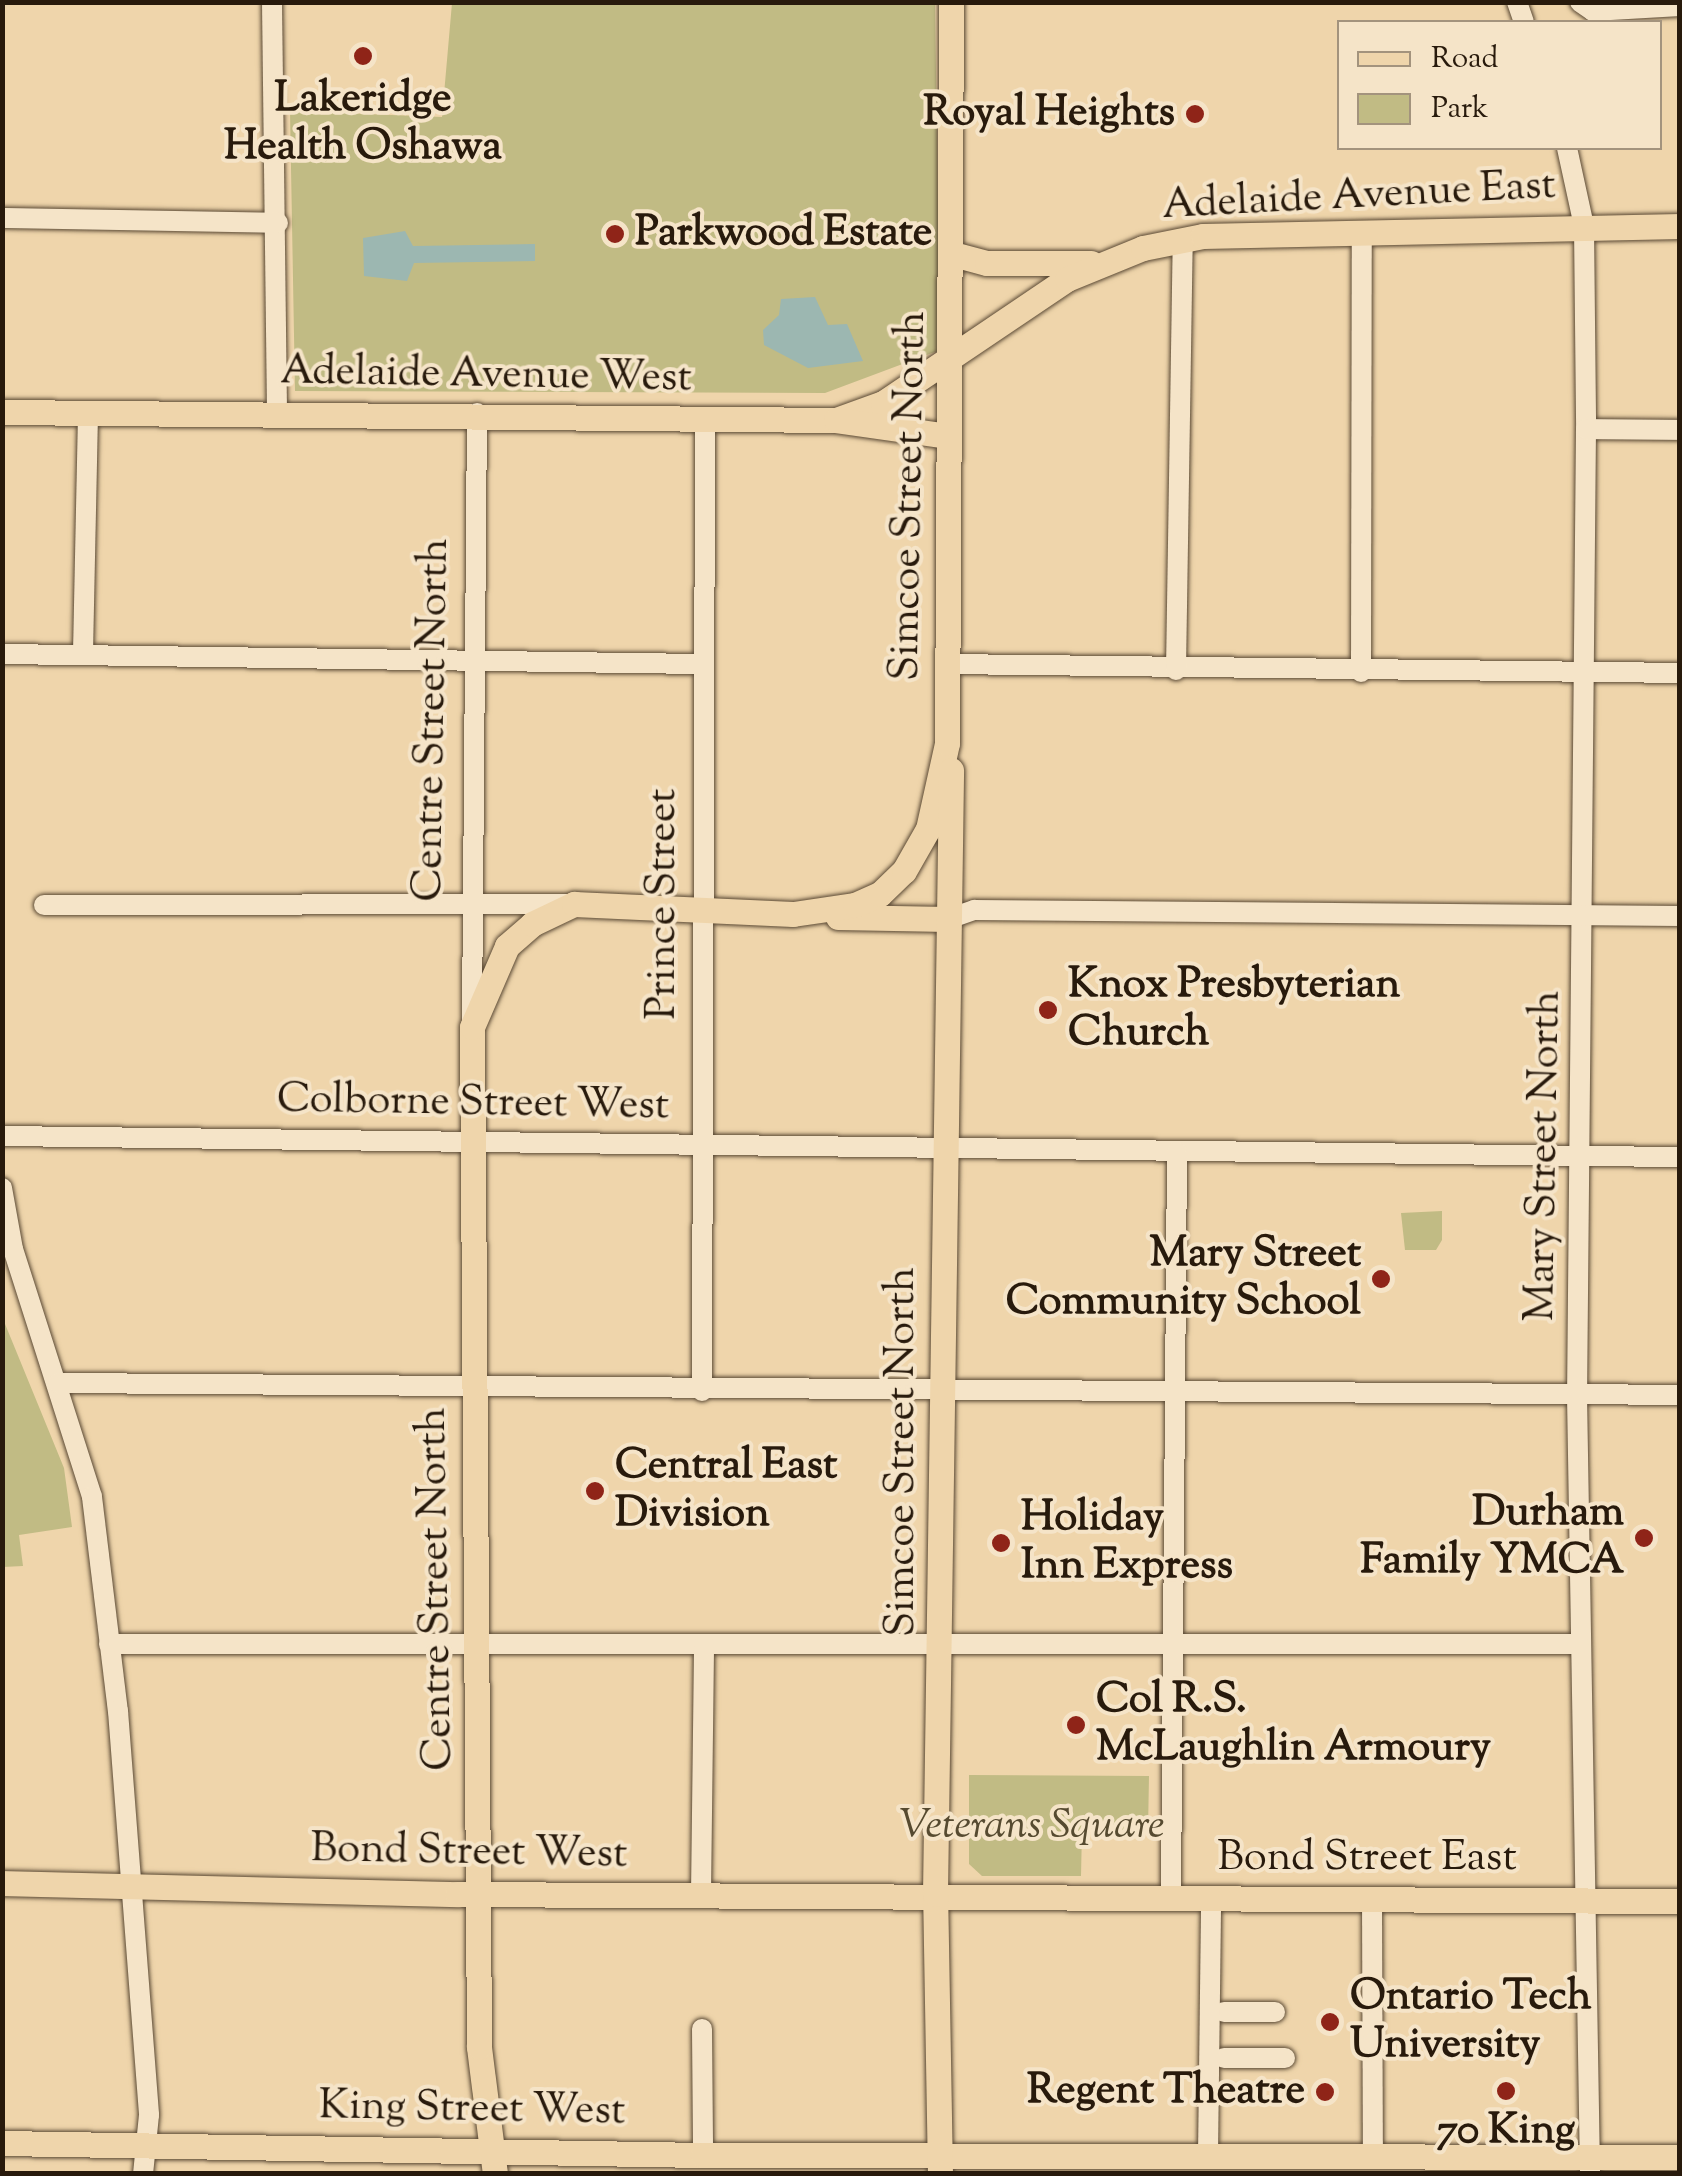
<!DOCTYPE html>
<html>
<head>
<meta charset="utf-8">
<style>
  body { margin:0 }
  #map { position:relative; width:1682px; height:2176px; overflow:hidden; background:#efd5ab; font-family:"Sorts Mill Goudy",serif }
  div>[style] { position:absolute }
  [style*='--x'] { left:calc(var(--x)*1px); top:calc(var(--y)*1px); width:calc(var(--w)*1px); rotate:calc(var(--a)*1deg) }
  .green>* { inset:0; background:#c1bb84 }
  .water>* { inset:0; background:#9cb7b1 }
  .roads { filter:drop-shadow(0 0 2px #5a4934) drop-shadow(0 0 2px #5a4934) }
  .minor>* { height:20px; margin:-10px; padding:0 10px; transform-origin:10px; border-radius:10px; background:#f5e4c8 }
  .major>* { height:25px; margin:-12.5px; padding:0 12.5px; transform-origin:12.5px; border-radius:12.5px; background:#efd5ab }
  .dots>* { width:28px; height:28px; translate:-50% -50%; box-sizing:border-box; border:5px solid #f5e4c8; border-radius:50% }
  span { translate:-50% -50%; white-space:nowrap; text-align:center; line-height:1.15; -webkit-text-stroke:8px #f5e4c8; paint-order:stroke }
  .poi-label { font-size:42px; color:#281a0c; font-weight:700 }
  .right { translate:-100% -50%; text-align:right }
  .left { translate:0 -50%; text-align:left }
  .street-label { font-size:42px; color:#281a0c }
  .park-label { font-size:42px; color:#564a30; font-style:italic }
  .frame { position:absolute; inset:0; border:5px solid #281a0c; pointer-events:none }
  .legend { position:absolute; left:1337px; top:20px; width:325px; height:130px; box-sizing:border-box; background:#f5e4c8; border:2px solid #a3937d; margin:0; padding:12px 18px; list-style:none; font-size:30px; color:#281a0c }
  .legend li { display:flex; align-items:center; gap:20px; height:50px }
  .legend b { width:50px; border:2px solid #a3937d }
</style>
</head>
<body>
<div id="map">
  <div class="green">
    <div style="clip-path:polygon(452px 3px,935px 3px,940px 350px,825px 393px,295px 391px,290px 111px,442px 117px)"></div>
    <div style="clip-path:polygon(1442px 1211px,1442px 1240px,1436px 1250px,1405px 1250px,1401px 1213px)"></div>
    <div style="clip-path:polygon(3px 1319px,64px 1468px,72px 1527px,19px 1535px,23px 1566px,3px 1567px)"></div>
    <div style="clip-path:polygon(969px 1775px,1149px 1776px,1148px 1831px,1082px 1830px,1081px 1876px,982px 1876px,969px 1864px)"></div>
  </div>
  <div class="water">
    <div style="clip-path:polygon(405px 231px,413px 246px,535px 244px,535px 261px,414px 263px,407px 281px,364px 276px,363px 238px)"></div>
    <div style="clip-path:polygon(815px 297px,828px 325px,847px 324px,863px 361px,808px 368px,764px 345px,763px 330px,779px 315px,781px 299px)"></div>
  </div>
  <div class="roads">
    <div class="minor">
      <div style="--x:272;--y:2;--w:411;--a:89.3"></div>
      <div style="--x:1517;--y:2;--w:21;--a:71"></div>
      <div style="--x:1580;--y:2;--w:16;--a:35"></div>
      <div style="--x:1593;--y:11;--w:87;--a:-3.3"></div>
      <div style="--x:1567;--y:148;--w:80;--a:77.7"></div>
      <div style="--x:1584;--y:226;--w:203;--a:89.4"></div>
      <div style="--x:1586;--y:429;--w:966;--a:90.53"></div>
      <div style="--x:1577;--y:1395;--w:779;--a:89.04"></div>
      <div style="--x:2;--y:218;--w:276;--a:1"></div>
      <div style="--x:1586;--y:429;--w:94;--a:0.6"></div>
      <div style="--x:83;--y:653;--w:240;--a:-88.8"></div>
      <div style="--x:2;--y:654;--w:700;--a:0.82"></div>
      <div style="--x:947;--y:664;--w:733;--a:0.7"></div>
      <div style="--x:1176;--y:670;--w:431;--a:-89.1"></div>
      <div style="--x:1361;--y:672;--w:441;--a:-89.9"></div>
      <div style="--x:44;--y:905;--w:528;--a:-0.11"></div>
      <div style="--x:948;--y:919;--w:28;--a:-19"></div>
      <div style="--x:974;--y:910;--w:706;--a:0.49"></div>
      <div style="--x:472;--y:1021;--w:608;--a:-89.53"></div>
      <div style="--x:2;--y:1136;--w:1678;--a:0.72"></div>
      <div style="--x:2;--y:1188;--w:62;--a:79.8"></div>
      <div style="--x:13;--y:1249;--w:260;--a:72.3"></div>
      <div style="--x:92;--y:1497;--w:216;--a:83.1"></div>
      <div style="--x:118;--y:1711;--w:405;--a:85.6"></div>
      <div style="--x:149;--y:2115;--w:59;--a:95.8"></div>
      <div style="--x:58;--y:1383;--w:1622;--a:0.42"></div>
      <div style="--x:702;--y:1391;--w:973;--a:-89.82"></div>
      <div style="--x:109;--y:1644;--w:1470;--a:0"></div>
      <div style="--x:701;--y:1895;--w:251;--a:-89.3"></div>
      <div style="--x:1171;--y:1897;--w:745;--a:-89.54"></div>
      <div style="--x:1372;--y:1898;--w:258;--a:89.8"></div>
      <div style="--x:1224;--y:2012;--w:51;--a:0"></div>
      <div style="--x:702;--y:2029;--w:126;--a:89.5"></div>
      <div style="--x:1224;--y:2058;--w:61;--a:0"></div>
      <div style="--x:1208;--y:2156;--w:258;--a:-89.3"></div>
    </div>
    <div class="major">
      <div style="--x:953;--y:254;--w:35;--a:15"></div>
      <div style="--x:987;--y:263;--w:104;--a:0"></div>
      <div style="--x:2;--y:412;--w:834;--a:0.55"></div>
      <div style="--x:836;--y:420;--w:50;--a:-19.9"></div>
      <div style="--x:883;--y:403;--w:222;--a:-34"></div>
      <div style="--x:1067;--y:279;--w:82;--a:-22.2"></div>
      <div style="--x:1143;--y:248;--w:61;--a:-11.3"></div>
      <div style="--x:1203;--y:236;--w:477;--a:-1.2"></div>
      <div style="--x:836;--y:420;--w:114;--a:8.1"></div>
      <div style="--x:838;--y:917;--w:110;--a:1"></div>
      <div style="--x:2;--y:1883;--w:455;--a:1.4"></div>
      <div style="--x:457;--y:1894;--w:1223;--a:0.33"></div>
      <div style="--x:2;--y:2143;--w:701;--a:0.98"></div>
      <div style="--x:703;--y:2155;--w:977;--a:0.12"></div>
      <div style="--x:495;--y:2174;--w:128;--a:-97.2"></div>
      <div style="--x:479;--y:2047;--w:1020;--a:-90.39"></div>
      <div style="--x:472;--y:1027;--w:88;--a:-66.6"></div>
      <div style="--x:507;--y:946;--w:33;--a:-41"></div>
      <div style="--x:532;--y:924;--w:47;--a:-25.5"></div>
      <div style="--x:574;--y:904;--w:219;--a:2.6"></div>
      <div style="--x:793;--y:914;--w:63;--a:-8.3"></div>
      <div style="--x:855;--y:905;--w:27;--a:-24"></div>
      <div style="--x:880;--y:894;--w:33;--a:-44"></div>
      <div style="--x:904;--y:871;--w:48;--a:-60.3"></div>
      <div style="--x:928;--y:829;--w:88;--a:-77.5"></div>
      <div style="--x:947;--y:743;--w:741;--a:-89.69"></div>
      <div style="--x:940;--y:2174;--w:280;--a:-91"></div>
      <div style="--x:935;--y:1894;--w:1124;--a:-89.18"></div>
    </div>
  </div>
  <div class="dots">
    <div style="left:363px;top:56px;background:#8f2418"></div>
    <div style="left:1195px;top:114px;background:#8f2418"></div>
    <div style="left:615px;top:234px;background:#8f2418"></div>
    <div style="left:1048px;top:1010px;background:#8f2418"></div>
    <div style="left:1381px;top:1279px;background:#8f2418"></div>
    <div style="left:595px;top:1491px;background:#8f2418"></div>
    <div style="left:1644px;top:1538px;background:#8f2418"></div>
    <div style="left:1001px;top:1543px;background:#8f2418"></div>
    <div style="left:1076px;top:1725px;background:#8f2418"></div>
    <div style="left:1330px;top:2022px;background:#8f2418"></div>
    <div style="left:1506px;top:2091px;background:#8f2418"></div>
    <div style="left:1325px;top:2092px;background:#8f2418"></div>
  </div>
  <div class="poi-label">
    <span style="left:363px;top:124px">Lakeridge<br>Health Oshawa</span>
    <span class="right" style="left:1175px;top:114px">Royal Heights</span>
    <span class="left" style="left:635px;top:234px">Parkwood Estate</span>
    <span class="left" style="left:1068px;top:1010px">Knox Presbyterian<br>Church</span>
    <span class="right" style="left:1361px;top:1279px">Mary Street<br>Community School</span>
    <span class="left" style="left:615px;top:1491px">Central East<br>Division</span>
    <span class="right" style="left:1624px;top:1538px">Durham<br>Family YMCA</span>
    <span class="left" style="left:1021px;top:1543px">Holiday<br>Inn Express</span>
    <span class="left" style="left:1096px;top:1725px">Col R.S.<br>McLaughlin Armoury</span>
    <span class="left" style="left:1350px;top:2022px">Ontario Tech<br>University</span>
    <span class="right" style="left:1305px;top:2092px">Regent Theatre</span>
    <span style="left:1506px;top:2132px">70 King</span>
  </div>
  <div class="street-label">
    <span style="left:1359px;top:197px;rotate:-3deg">Adelaide Avenue East</span>
    <span style="left:486px;top:376px;rotate:1deg">Adelaide Avenue West</span>
    <span style="left:910px;top:496px;rotate:-89deg">Simcoe Street North</span>
    <span style="left:433px;top:720px;rotate:-89deg">Centre Street North</span>
    <span style="left:664px;top:904px;rotate:-90deg">Prince Street</span>
    <span style="left:473px;top:1104px;rotate:1deg">Colborne Street West</span>
    <span style="left:1545px;top:1156px;rotate:-89deg">Mary Street North</span>
    <span style="left:903px;top:1452px;rotate:-90deg">Simcoe Street North</span>
    <span style="left:437px;top:1589px;rotate:-91deg">Centre Street North</span>
    <span style="left:469px;top:1853px;rotate:1deg">Bond Street West</span>
    <span style="left:1367px;top:1859px">Bond Street East</span>
    <span style="left:472px;top:2110px;rotate:1deg">King Street West</span>
  </div>
  <div class="park-label">
    <span style="left:1032px;top:1827px">Veterans Square</span>
  </div>
  <div class="frame"></div>
  <ul class="legend">
  <li><b style="height:12px;background:#efd5ab"></b>Road</li>
  <li><b style="height:28px;background:#c1bb84"></b>Park</li>
  </ul>
</div>
</body>
</html>
